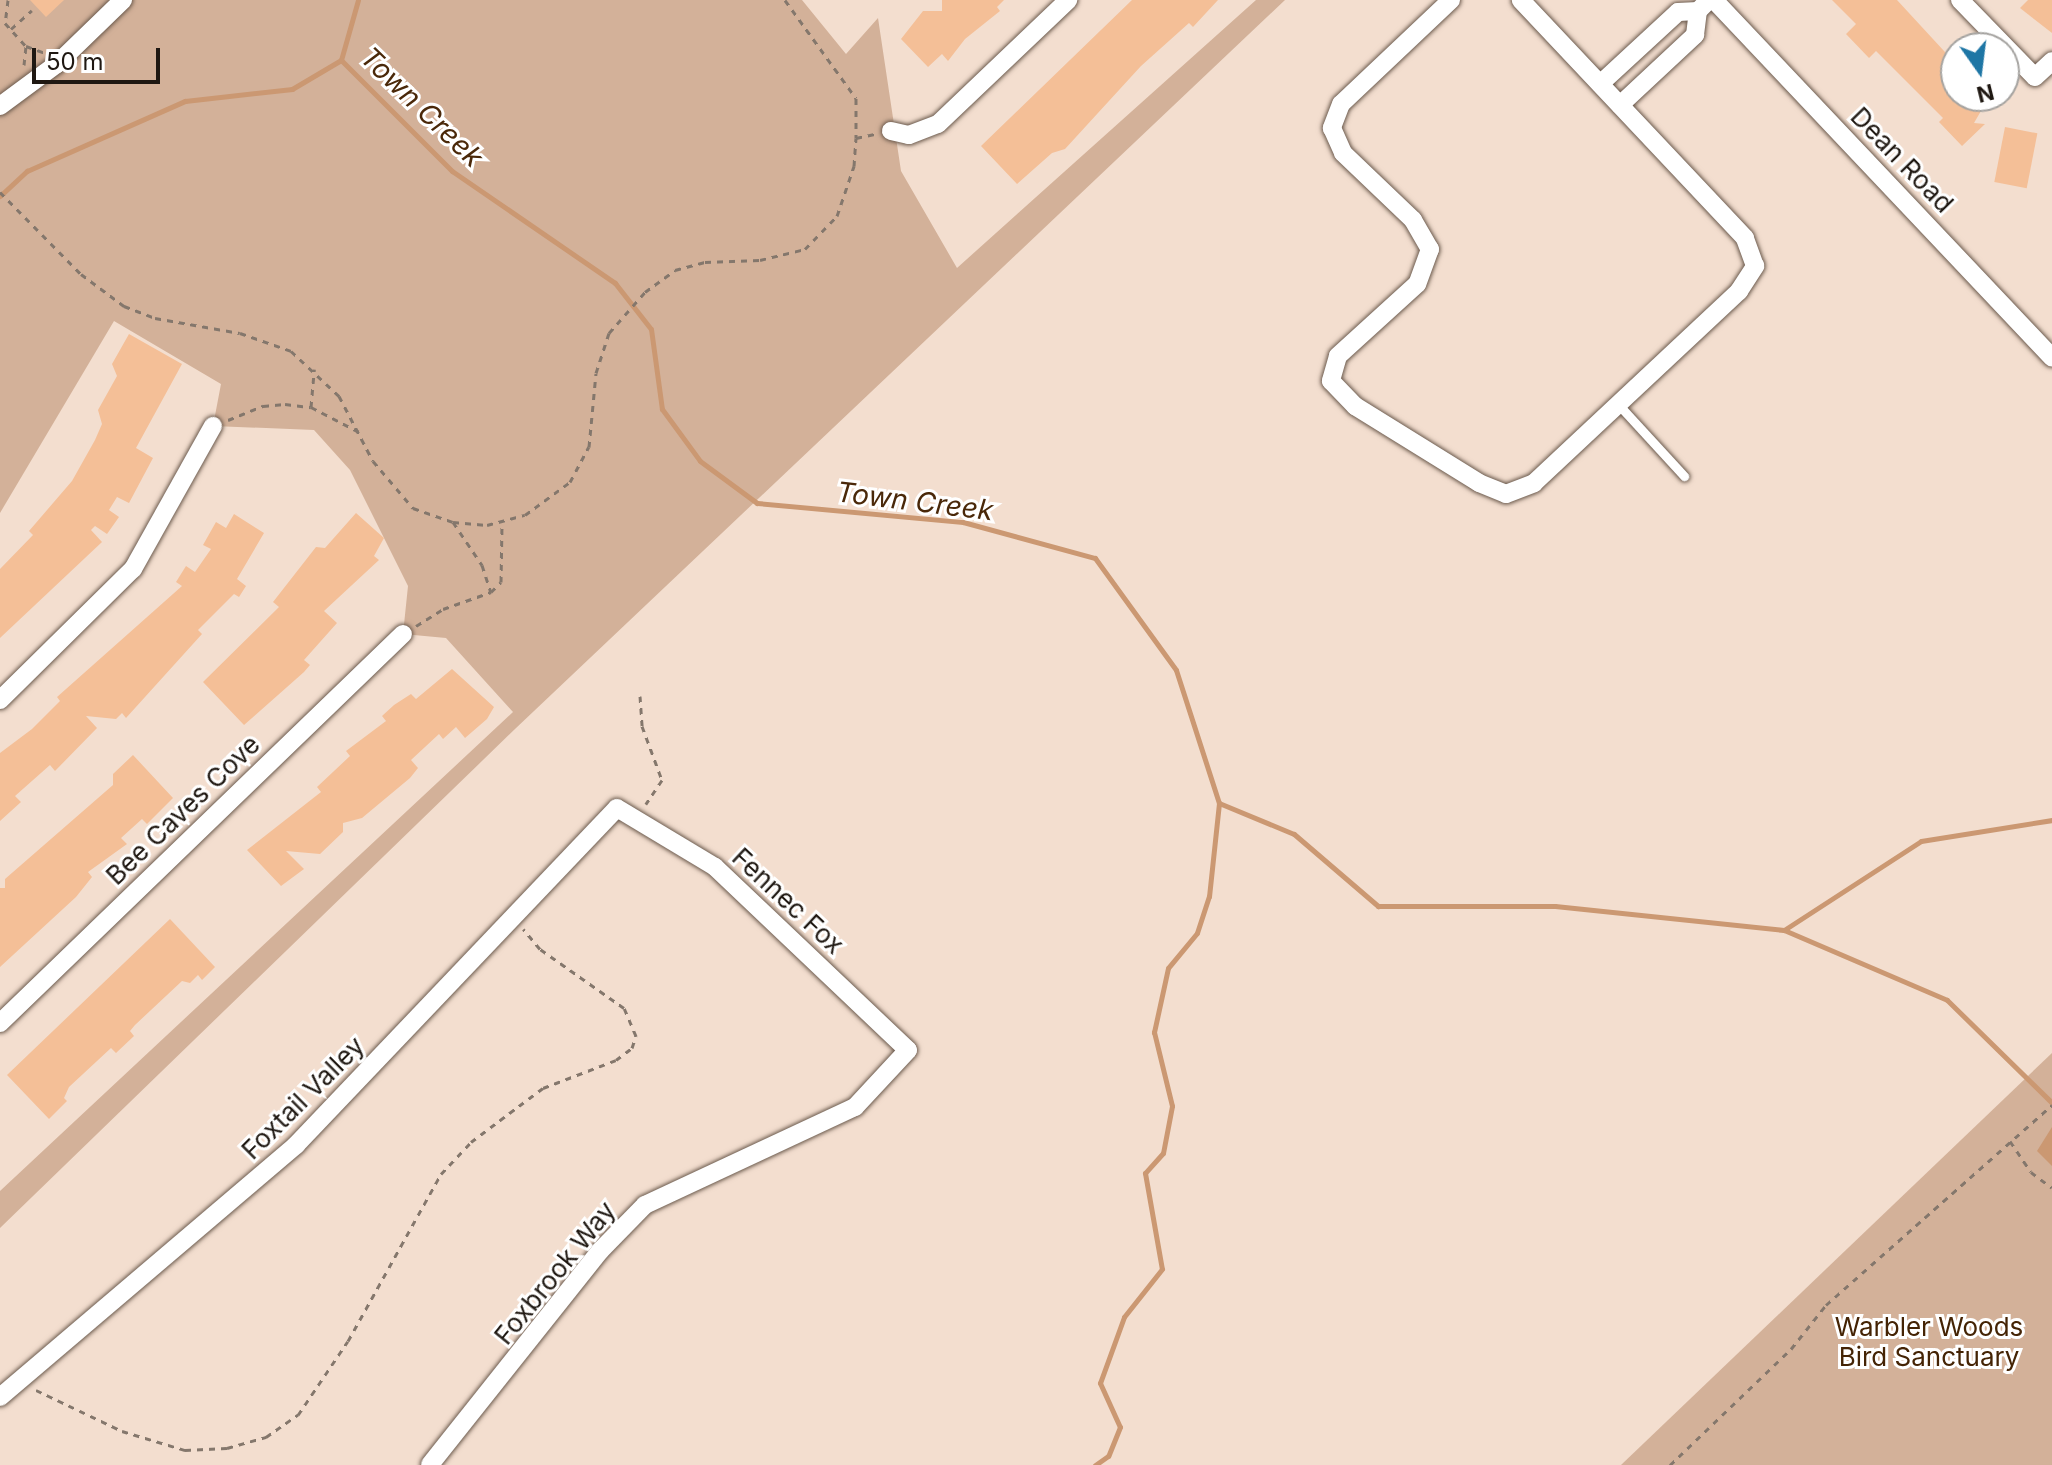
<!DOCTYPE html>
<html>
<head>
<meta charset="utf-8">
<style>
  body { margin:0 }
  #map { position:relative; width:2052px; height:1465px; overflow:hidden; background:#f3decf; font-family:Inter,sans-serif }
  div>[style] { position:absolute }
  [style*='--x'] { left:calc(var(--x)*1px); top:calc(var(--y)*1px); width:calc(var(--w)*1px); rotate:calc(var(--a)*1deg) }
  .green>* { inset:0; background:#d3b199 }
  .water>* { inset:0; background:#cb9872 }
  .stream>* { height:5px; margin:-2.5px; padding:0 2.5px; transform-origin:2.5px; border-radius:2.5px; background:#cb9872 }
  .building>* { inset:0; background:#f4bf97; transform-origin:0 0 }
  .path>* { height:3px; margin-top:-1.5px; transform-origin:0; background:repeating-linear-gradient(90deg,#84776c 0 6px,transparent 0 12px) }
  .roads { filter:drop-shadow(0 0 2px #6b5a4d) drop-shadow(0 0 2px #6b5a4d) }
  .lane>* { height:9px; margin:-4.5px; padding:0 4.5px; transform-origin:4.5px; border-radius:4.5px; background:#fff }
  .street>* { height:18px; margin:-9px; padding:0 9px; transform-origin:9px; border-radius:9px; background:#fff }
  span { translate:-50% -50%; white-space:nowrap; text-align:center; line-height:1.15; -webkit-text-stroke:6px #fff; paint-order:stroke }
  .street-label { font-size:26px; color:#1f1812 }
  .park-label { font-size:26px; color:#442304 }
  .water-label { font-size:28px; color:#4a2809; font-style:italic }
  .north { position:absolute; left:1940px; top:32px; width:80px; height:80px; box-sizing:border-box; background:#fff; border:2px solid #a5a3a0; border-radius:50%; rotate:166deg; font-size:22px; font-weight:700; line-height:32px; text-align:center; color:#1f1812 }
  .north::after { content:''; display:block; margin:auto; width:28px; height:36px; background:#1e76a5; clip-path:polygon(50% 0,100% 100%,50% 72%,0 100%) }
  .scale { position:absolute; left:32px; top:48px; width:128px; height:36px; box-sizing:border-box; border:4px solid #1f1812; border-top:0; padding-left:10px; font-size:24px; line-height:28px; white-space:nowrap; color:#1f1812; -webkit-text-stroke:6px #fff; paint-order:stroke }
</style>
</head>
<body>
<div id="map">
  <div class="green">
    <div style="clip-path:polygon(0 0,802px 0,846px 54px,878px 18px,901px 171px,957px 268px,1256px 0,1285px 0,515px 729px,0 1228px,0 1191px,513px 712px,446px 638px,403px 634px,408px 586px,350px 470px,314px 430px,213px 426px,221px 384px,114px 321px,0 513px)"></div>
    <div style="clip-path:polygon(2052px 1053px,2052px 1465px,1621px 1465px)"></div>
  </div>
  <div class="water">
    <div style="clip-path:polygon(2052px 1127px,2052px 1166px,2037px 1151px)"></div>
  </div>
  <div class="stream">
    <div style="--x:358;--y:0;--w:62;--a:105.8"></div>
    <div style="--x:341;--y:60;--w:157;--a:45"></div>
    <div style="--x:452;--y:171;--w:198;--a:34.5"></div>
    <div style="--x:615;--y:283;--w:58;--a:52"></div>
    <div style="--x:651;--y:329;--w:81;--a:82.2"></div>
    <div style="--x:662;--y:409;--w:64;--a:53.8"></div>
    <div style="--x:700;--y:461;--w:71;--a:36.4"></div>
    <div style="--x:757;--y:503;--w:207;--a:5.3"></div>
    <div style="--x:963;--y:522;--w:137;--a:15.3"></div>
    <div style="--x:1095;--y:558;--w:138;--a:54.1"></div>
    <div style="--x:1176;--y:670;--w:140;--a:72.1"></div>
    <div style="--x:1219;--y:803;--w:94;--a:96.1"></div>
    <div style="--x:1209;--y:896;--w:39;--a:108"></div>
    <div style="--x:1197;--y:933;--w:45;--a:129.6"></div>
    <div style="--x:1168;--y:968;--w:66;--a:102.3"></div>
    <div style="--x:1154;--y:1032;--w:76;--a:76.3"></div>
    <div style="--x:1172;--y:1106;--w:48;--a:100.8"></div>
    <div style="--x:1163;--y:1153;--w:27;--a:132"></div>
    <div style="--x:1145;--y:1173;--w:97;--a:80"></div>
    <div style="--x:1162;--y:1269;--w:61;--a:128.4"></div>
    <div style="--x:1124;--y:1317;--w:70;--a:110"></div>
    <div style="--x:1100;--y:1383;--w:48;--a:65.6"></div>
    <div style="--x:1120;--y:1427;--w:31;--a:112"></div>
    <div style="--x:1108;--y:1456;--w:16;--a:145"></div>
    <div style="--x:0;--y:196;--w:37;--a:-43"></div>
    <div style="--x:27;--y:171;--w:173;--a:-23.9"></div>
    <div style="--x:185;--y:101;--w:108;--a:-6.4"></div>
    <div style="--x:292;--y:89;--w:57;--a:-30.6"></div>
    <div style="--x:1219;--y:803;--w:81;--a:22.5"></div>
    <div style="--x:1294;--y:834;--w:111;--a:40.6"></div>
    <div style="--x:1378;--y:906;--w:177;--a:0"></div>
    <div style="--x:1555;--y:906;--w:230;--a:6"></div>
    <div style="--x:1784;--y:930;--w:163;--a:-33"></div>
    <div style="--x:1921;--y:841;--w:133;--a:-9.1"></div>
    <div style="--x:1784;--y:930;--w:177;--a:23.2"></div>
    <div style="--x:1947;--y:1000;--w:147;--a:44.4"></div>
  </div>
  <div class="building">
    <div style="clip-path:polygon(30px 0,64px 0,46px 17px)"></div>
    <div style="clip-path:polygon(942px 0,1004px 0,997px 7px,1000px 11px,965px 39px,948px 61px,942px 54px,928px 67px,901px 39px,923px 11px,942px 11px)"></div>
    <div style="clip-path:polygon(1132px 0,1218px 0,1193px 27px,1189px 23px,1141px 66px,1065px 149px,1052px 153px,1017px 184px,981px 146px)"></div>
    <div style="clip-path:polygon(1832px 0,1897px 0,1956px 64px,1956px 96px,1977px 96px,1985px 104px,1974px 123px,1985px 124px,1962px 146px,1939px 122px,1943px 118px,1876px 51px,1869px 58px,1846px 34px,1856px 24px)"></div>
    <div style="clip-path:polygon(2028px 0,2052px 0,2052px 33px,2020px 8px)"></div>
    <div style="left:2005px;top:127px;width:33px;height:56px;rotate:11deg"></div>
    <div style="clip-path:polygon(129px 334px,182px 364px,136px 448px,153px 458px,129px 503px,117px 497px,109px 510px,119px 517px,107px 534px,95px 526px,91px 530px,102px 542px,0 638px,0 569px,33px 535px,29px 531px,72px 481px,95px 440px,102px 424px,98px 410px,117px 376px,112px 364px)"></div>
    <div style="clip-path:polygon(356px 513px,384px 538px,374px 556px,379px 560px,324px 611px,337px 623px,304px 660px,310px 665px,304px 672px,244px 725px,203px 682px,279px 607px,273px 602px,316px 547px,325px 548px)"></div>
    <div style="clip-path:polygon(234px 514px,264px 533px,237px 579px,246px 586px,239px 597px,234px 594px,198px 630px,202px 634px,126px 718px,122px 713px,116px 719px,86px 716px,97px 728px,55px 771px,50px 765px,15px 796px,21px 802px,0 821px,0 753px,32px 729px,60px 701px,57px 697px,182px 586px,176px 582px,186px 566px,195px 572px,211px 549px,203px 545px,216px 522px,226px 528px)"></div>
    <div style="clip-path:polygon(452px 669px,494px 707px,487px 719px,465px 738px,456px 727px,443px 739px,439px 734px,411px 760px,418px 768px,410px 778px,362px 818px,343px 823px,343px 832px,320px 854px,286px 851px,304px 869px,281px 886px,247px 850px,321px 792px,317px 787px,350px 756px,346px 751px,386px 721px,382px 716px,394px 705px,411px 694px,416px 699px)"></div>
    <div style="clip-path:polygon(133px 755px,173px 798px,147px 824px,142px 819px,121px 838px,127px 844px,88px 872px,92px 877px,76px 897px,0 967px,0 888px,5px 888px,5px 879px,113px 785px,113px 774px)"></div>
    <div style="clip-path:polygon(170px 919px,215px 967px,202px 980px,198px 975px,190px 983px,182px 981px,135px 1025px,130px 1031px,134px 1036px,116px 1053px,111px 1048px,69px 1087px,64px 1098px,67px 1101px,49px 1119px,7px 1075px)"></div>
  </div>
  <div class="path">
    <div style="--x:8;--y:0;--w:23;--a:97"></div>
    <div style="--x:5;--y:23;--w:31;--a:48"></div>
    <div style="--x:26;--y:46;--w:20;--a:20"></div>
    <div style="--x:785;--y:0;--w:121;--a:54.1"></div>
    <div style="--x:856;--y:98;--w:40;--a:90"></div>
    <div style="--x:11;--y:29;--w:28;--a:-42"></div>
    <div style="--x:24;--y:65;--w:19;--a:-84"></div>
    <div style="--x:0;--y:192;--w:115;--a:45.4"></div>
    <div style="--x:81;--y:274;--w:54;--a:36.7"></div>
    <div style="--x:124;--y:306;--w:33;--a:21"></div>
    <div style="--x:155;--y:318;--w:86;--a:10"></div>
    <div style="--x:240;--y:333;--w:54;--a:19.4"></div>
    <div style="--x:291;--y:351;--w:66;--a:43.2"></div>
    <div style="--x:339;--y:396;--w:73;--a:62.4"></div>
    <div style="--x:373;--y:461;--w:62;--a:49.6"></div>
    <div style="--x:413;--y:508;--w:42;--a:19.3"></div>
    <div style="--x:453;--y:522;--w:34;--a:5"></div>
    <div style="--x:487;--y:525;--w:39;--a:-15"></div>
    <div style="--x:525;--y:515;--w:56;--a:-36.3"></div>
    <div style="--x:570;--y:482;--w:40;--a:-62"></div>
    <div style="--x:589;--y:447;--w:74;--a:-84.6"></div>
    <div style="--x:596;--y:373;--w:42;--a:-72"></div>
    <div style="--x:609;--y:333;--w:55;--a:-48.7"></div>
    <div style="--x:645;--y:292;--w:37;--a:-36"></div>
    <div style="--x:675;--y:270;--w:31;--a:-15"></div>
    <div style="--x:705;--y:262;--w:55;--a:-2.1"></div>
    <div style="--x:760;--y:260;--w:46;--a:-13.7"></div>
    <div style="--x:805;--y:249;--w:46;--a:-45.9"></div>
    <div style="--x:837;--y:216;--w:53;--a:-71.2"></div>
    <div style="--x:854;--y:166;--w:28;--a:-86"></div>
    <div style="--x:856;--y:138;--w:19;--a:-12"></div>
    <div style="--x:311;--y:407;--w:38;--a:-85"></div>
    <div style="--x:228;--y:420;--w:38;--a:-22"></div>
    <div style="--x:263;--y:406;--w:22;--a:-5"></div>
    <div style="--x:285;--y:404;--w:26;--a:7"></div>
    <div style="--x:311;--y:407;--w:54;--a:27.5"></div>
    <div style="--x:453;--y:522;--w:52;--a:56"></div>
    <div style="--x:482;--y:565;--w:28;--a:72"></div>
    <div style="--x:416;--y:626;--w:32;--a:-32"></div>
    <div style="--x:443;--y:609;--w:51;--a:-19.5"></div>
    <div style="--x:491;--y:592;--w:14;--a:-45"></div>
    <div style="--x:501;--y:582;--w:59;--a:-89"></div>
    <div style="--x:640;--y:696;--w:30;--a:86"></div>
    <div style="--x:642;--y:726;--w:58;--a:69.7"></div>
    <div style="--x:662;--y:780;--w:29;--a:124"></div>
    <div style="--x:2010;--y:1141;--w:37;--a:56"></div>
    <div style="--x:2031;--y:1172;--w:26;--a:37"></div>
    <div style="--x:36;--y:1390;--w:95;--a:25.5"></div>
    <div style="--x:122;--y:1431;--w:66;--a:16.8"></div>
    <div style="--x:185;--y:1450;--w:42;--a:-2.7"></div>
    <div style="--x:227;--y:1448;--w:41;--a:-15.8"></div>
    <div style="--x:266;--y:1437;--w:39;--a:-35"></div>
    <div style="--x:298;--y:1415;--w:89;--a:-56"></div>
    <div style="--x:348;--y:1341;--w:191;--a:-60.9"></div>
    <div style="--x:441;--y:1174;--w:44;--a:-46.8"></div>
    <div style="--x:471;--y:1142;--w:90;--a:-36.9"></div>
    <div style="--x:543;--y:1088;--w:78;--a:-21"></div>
    <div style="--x:616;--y:1060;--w:20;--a:-37"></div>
    <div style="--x:632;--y:1048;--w:13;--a:-72"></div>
    <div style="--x:636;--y:1036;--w:30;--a:-113"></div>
    <div style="--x:624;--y:1008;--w:103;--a:-144.9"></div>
    <div style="--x:540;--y:949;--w:26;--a:-130"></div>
    <div style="--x:1670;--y:1465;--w:168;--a:-43.8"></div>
    <div style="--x:1791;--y:1349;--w:56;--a:-51.5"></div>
    <div style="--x:1826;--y:1305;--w:302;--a:-41.5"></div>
  </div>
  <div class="roads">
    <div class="lane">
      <div style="--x:1618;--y:404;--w:98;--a:47.5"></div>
    </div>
    <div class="street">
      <div style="--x:1451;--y:0;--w:151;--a:136.6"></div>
      <div style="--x:1341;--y:104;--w:26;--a:111"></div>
      <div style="--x:1332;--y:128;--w:27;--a:66"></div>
      <div style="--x:1343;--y:153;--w:97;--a:43.7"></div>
      <div style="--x:1413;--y:220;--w:34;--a:60"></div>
      <div style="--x:1430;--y:249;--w:37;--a:110"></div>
      <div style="--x:1417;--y:284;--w:107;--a:137.7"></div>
      <div style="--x:1338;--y:356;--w:26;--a:106"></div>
      <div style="--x:1331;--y:381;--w:35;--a:46"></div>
      <div style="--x:1355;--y:406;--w:146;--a:31.8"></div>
      <div style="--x:1479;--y:483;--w:29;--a:22"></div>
      <div style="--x:1506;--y:494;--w:30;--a:-21"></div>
      <div style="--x:1534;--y:483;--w:281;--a:-43.1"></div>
      <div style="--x:1739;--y:291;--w:30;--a:-57"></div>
      <div style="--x:1755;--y:266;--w:30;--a:-110"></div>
      <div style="--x:1745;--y:238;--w:327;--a:-133.3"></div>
      <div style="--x:1714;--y:0;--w:492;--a:46.6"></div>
      <div style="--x:1960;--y:0;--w:107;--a:45.8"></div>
      <div style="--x:2035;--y:77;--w:23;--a:-43"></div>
      <div style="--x:1600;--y:84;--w:106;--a:-42.7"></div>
      <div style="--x:1678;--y:12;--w:20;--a:-3"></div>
      <div style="--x:1620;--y:105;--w:103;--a:-43"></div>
      <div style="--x:1695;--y:35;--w:24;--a:-83"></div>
      <div style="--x:1698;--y:11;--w:16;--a:-45"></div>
      <div style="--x:0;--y:106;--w:71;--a:-36.4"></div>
      <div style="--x:57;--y:64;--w:92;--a:-44.1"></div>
      <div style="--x:891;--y:131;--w:18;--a:13"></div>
      <div style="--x:909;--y:135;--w:31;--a:-21"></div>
      <div style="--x:938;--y:124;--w:180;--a:-43.6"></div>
      <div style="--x:0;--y:700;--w:187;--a:-44.6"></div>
      <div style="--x:133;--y:569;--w:164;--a:-60.8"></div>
      <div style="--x:0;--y:1023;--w:560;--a:-43.99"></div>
      <div style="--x:0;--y:1397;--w:389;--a:-40.4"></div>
      <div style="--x:296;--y:1145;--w:465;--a:-46.4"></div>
      <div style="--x:617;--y:808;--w:114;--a:31"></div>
      <div style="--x:715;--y:867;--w:266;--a:43.5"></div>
      <div style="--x:908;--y:1050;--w:78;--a:132.9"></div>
      <div style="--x:855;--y:1107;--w:232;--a:155"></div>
      <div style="--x:645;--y:1205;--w:64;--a:134.4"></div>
      <div style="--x:600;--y:1251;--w:273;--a:128.5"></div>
    </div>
  </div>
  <div class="street-label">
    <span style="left:1902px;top:160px;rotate:46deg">Dean Road</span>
    <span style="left:183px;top:810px;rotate:-44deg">Bee Caves Cove</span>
    <span style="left:788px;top:901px;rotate:43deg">Fennec Fox</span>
    <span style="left:303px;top:1098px;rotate:-45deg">Foxtail Valley</span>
    <span style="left:555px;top:1273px;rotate:-51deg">Foxbrook Way</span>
  </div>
  <div class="park-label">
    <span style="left:1929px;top:1342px">Warbler Woods<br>Bird Sanctuary</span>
  </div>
  <div class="water-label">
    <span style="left:422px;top:107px;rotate:44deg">Town Creek</span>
    <span style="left:915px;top:501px;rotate:7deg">Town Creek</span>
  </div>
  <div class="north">N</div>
  <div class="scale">50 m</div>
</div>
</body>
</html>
